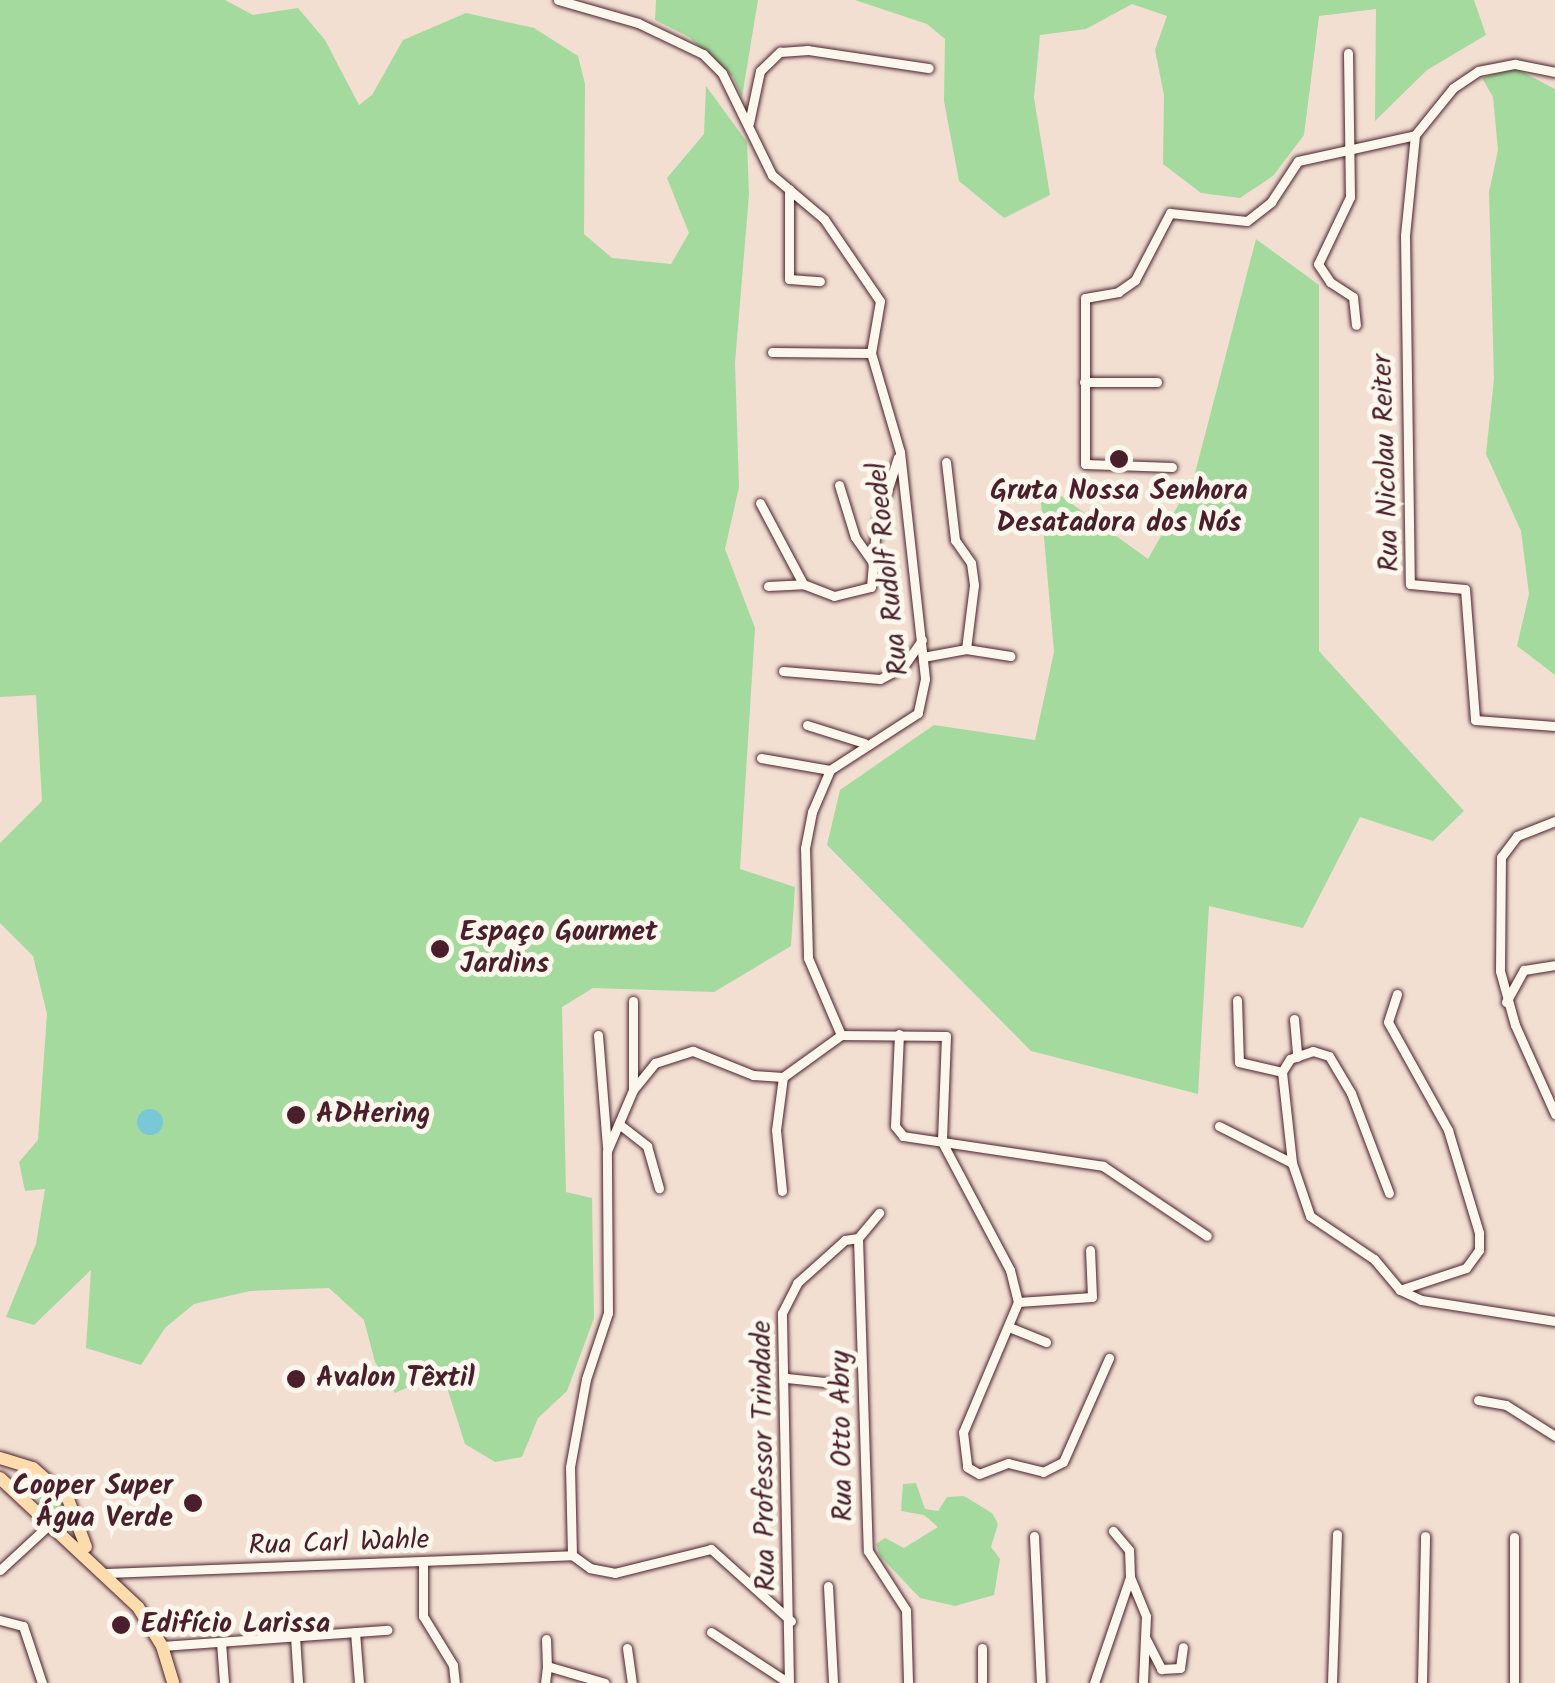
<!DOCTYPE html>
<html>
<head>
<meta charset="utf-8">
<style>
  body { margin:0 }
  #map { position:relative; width:1555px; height:1683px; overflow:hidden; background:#f2dfd2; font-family:Kalam,sans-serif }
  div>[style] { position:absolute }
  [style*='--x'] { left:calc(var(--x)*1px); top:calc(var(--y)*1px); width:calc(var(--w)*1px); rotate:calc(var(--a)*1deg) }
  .green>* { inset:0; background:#a4da9d }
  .water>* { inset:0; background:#79c8d6 }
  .round { border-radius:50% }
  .roads { filter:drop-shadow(0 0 2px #4a1f2b) drop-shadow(0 0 2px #4a1f2b) }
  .street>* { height:9px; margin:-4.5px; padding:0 4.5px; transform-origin:4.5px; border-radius:4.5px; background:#fbf7ec }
  .primary>* { height:12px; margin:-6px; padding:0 6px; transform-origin:6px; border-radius:6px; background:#fcdcac }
  .dots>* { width:28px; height:28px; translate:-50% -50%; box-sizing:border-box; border:5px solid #fbf7ec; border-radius:50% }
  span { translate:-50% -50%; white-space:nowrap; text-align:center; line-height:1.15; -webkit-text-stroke:10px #fbf7ec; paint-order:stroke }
  .street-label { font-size:28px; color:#4a1f2b }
  .poi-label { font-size:28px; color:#4a1f2b; font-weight:700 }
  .left { translate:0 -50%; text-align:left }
  .right { translate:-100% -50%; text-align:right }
</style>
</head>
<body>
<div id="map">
  <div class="green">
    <div style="clip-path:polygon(0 0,225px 0,253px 15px,298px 8px,325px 40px,359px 105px,372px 95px,403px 40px,466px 13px,534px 28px,578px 56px,585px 84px,584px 234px,612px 258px,671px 264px,689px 233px,667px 178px,704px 134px,706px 86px,747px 142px,749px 194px,735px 363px,739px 487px,725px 549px,755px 628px,740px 869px,795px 887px,791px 946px,714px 992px,593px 988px,562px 1007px,566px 1192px,592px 1198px,594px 1318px,567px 1391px,538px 1418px,522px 1457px,495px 1462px,465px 1444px,442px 1372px,395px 1393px,375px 1362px,364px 1320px,329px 1288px,250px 1291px,194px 1304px,165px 1328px,141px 1365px,86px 1348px,91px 1270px,34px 1325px,6px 1317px,36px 1244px,45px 1189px,25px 1191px,19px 1162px,38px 1140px,47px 1014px,33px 956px,0 923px,0 843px,42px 801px,36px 695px,0 697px)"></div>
    <div style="clip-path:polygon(656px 0,758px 0,742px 97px,733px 77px,689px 37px,655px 20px)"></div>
    <div style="clip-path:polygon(855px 0,1474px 0,1486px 35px,1427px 70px,1375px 121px,1376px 9px,1319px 16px,1304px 135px,1273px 176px,1240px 198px,1201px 193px,1163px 164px,1164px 95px,1155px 50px,1167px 16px,1132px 4px,1086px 29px,1040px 35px,1034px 98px,1050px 195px,1004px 218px,959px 181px,944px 101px,945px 39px,927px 24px)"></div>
    <div style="clip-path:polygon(1515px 68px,1555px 89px,1555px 675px,1517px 646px,1529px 594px,1521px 531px,1486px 454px,1494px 379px,1489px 192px,1498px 150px,1493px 97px,1482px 78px)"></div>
    <div style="clip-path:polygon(1256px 239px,1319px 285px,1319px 651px,1464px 811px,1433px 841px,1360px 817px,1303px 928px,1209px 906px,1198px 1094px,1031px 1051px,827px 845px,840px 790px,934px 725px,1035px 740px,1054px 652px,1039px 480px,1148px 559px,1194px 477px)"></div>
    <div style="clip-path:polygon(26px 1469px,66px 1506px,63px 1512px,50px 1511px,17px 1482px,19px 1470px)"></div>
    <div style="clip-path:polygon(916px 1483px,925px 1509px,938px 1511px,947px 1497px,964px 1496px,992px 1513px,998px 1524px,991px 1547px,1000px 1559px,994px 1595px,955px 1606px,920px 1598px,880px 1556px,876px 1544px,885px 1538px,904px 1548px,938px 1527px,924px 1515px,901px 1511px,903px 1484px)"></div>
  </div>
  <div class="water">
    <div class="round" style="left:137px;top:1109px;width:26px;height:26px"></div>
  </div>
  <div class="roads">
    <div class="street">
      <div style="--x:558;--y:0;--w:83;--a:16"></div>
      <div style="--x:638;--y:23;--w:72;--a:25.5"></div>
      <div style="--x:703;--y:54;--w:27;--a:45"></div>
      <div style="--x:722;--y:73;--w:114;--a:63.9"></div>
      <div style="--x:772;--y:175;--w:68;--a:40.2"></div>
      <div style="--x:824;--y:219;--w:99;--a:55.7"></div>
      <div style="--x:880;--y:301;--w:53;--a:99.8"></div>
      <div style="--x:871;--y:353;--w:103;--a:73.7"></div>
      <div style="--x:900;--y:452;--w:228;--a:83.7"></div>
      <div style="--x:925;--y:679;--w:35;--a:102"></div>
      <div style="--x:918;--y:713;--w:105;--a:147.1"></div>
      <div style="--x:830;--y:770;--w:46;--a:113.2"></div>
      <div style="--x:812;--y:812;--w:37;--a:101"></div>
      <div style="--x:805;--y:848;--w:110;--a:88.4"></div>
      <div style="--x:808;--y:958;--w:84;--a:66.8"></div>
      <div style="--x:1348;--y:53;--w:144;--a:89.2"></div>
      <div style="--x:1350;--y:197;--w:74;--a:115.5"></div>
      <div style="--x:1318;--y:264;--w:22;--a:56"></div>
      <div style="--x:1330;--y:282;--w:27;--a:33"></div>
      <div style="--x:1353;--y:297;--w:28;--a:84"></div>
      <div style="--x:749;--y:123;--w:53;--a:-78.1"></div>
      <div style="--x:760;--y:71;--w:28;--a:-44"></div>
      <div style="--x:780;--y:52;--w:28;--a:-4"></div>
      <div style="--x:808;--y:50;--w:122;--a:8.5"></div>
      <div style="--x:1415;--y:135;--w:100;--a:95.7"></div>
      <div style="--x:1405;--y:235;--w:349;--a:89.2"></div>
      <div style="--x:1410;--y:584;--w:55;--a:5.2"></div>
      <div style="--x:1465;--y:589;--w:131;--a:85.6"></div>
      <div style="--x:1475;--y:720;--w:80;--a:4.3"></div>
      <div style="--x:789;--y:189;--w:90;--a:90"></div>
      <div style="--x:789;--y:279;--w:31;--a:4"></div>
      <div style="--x:772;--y:352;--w:99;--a:0.6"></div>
      <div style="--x:1084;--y:382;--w:73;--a:0"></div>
      <div style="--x:946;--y:462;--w:79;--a:83.4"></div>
      <div style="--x:955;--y:540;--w:28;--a:55"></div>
      <div style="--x:971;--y:563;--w:22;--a:82"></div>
      <div style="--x:974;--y:585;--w:64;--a:97.1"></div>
      <div style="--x:1172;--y:467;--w:87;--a:-178"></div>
      <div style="--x:1085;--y:464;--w:166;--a:-90"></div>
      <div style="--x:1085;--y:298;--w:34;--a:-10"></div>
      <div style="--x:1118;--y:292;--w:21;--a:-35"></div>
      <div style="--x:1135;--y:280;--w:76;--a:-62.4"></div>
      <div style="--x:1170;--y:213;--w:77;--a:5.9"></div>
      <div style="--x:1247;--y:221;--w:31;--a:-38"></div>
      <div style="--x:1271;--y:202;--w:49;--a:-56.6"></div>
      <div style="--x:1298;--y:161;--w:120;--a:-12.5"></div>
      <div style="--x:1415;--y:135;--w:60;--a:-51"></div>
      <div style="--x:1453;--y:88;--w:30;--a:-34"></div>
      <div style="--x:1478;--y:71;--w:38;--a:-11"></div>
      <div style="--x:1515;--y:64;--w:41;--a:11.3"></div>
      <div style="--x:839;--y:485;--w:54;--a:72.9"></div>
      <div style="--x:855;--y:537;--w:33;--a:55"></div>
      <div style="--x:760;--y:503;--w:92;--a:62"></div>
      <div style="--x:768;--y:586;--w:35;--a:-3"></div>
      <div style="--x:803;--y:584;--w:33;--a:21"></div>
      <div style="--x:834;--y:596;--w:38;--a:-14"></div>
      <div style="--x:871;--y:587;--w:61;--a:-85.3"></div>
      <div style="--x:876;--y:526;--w:72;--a:-72.3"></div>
      <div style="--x:923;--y:657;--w:44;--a:-10.5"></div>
      <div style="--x:966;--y:649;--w:45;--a:9"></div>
      <div style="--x:783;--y:671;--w:97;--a:4.7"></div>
      <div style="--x:880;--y:679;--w:26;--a:-28"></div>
      <div style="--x:903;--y:667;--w:33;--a:-55"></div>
      <div style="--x:807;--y:725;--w:60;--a:17.5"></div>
      <div style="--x:761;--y:758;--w:70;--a:9.9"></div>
      <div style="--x:1555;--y:821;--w:41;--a:158.5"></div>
      <div style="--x:1517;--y:836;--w:26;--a:127"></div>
      <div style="--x:1501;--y:857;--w:114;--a:90.5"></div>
      <div style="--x:1500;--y:971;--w:56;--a:74.5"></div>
      <div style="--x:1515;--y:1025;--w:98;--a:65.8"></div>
      <div style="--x:1397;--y:994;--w:29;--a:108"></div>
      <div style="--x:1388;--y:1022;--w:124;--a:60.9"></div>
      <div style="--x:1448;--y:1130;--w:108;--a:73.2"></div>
      <div style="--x:1479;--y:1233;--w:17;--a:90"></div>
      <div style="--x:1479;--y:1250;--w:22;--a:126"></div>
      <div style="--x:1466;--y:1268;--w:70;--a:161.6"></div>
      <div style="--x:1237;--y:1000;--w:62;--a:88.2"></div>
      <div style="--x:1239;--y:1062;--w:44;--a:13.1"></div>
      <div style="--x:633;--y:1001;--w:87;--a:90"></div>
      <div style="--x:1506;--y:1002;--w:37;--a:-61"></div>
      <div style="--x:1524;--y:970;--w:31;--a:-9"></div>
      <div style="--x:1294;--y:1019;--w:38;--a:85"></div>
      <div style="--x:899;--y:1034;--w:92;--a:92.5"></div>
      <div style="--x:895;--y:1126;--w:13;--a:51"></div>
      <div style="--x:903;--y:1136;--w:202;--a:8.5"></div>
      <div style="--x:1103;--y:1166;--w:125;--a:33.9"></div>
      <div style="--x:598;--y:1035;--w:112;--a:85.4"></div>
      <div style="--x:619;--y:1124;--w:36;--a:38"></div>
      <div style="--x:647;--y:1146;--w:44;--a:74.1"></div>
      <div style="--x:1219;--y:1126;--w:82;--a:26.9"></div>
      <div style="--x:782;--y:1191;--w:61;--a:-95.6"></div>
      <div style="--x:776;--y:1130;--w:53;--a:-82.5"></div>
      <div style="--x:1389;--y:1193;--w:107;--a:-110.8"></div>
      <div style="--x:1351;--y:1093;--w:43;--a:-120.7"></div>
      <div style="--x:1329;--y:1056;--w:17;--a:-163"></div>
      <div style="--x:1313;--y:1051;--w:24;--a:161"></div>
      <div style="--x:1290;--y:1059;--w:15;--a:122"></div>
      <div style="--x:1282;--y:1072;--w:92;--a:83.7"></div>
      <div style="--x:1292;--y:1163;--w:56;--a:71.2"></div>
      <div style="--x:1310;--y:1216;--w:77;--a:33.9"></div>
      <div style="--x:1374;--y:1259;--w:40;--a:50"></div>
      <div style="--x:1400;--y:1290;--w:23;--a:25"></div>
      <div style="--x:1421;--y:1300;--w:136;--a:8.9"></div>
      <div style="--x:858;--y:1238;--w:313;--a:88.2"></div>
      <div style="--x:868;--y:1551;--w:70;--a:57.2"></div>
      <div style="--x:906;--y:1610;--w:73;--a:88.4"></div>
      <div style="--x:1018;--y:1302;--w:74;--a:-3.9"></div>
      <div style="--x:1092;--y:1297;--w:47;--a:-92.4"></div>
      <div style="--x:1009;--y:1327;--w:40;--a:22"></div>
      <div style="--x:787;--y:1378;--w:47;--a:6.1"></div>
      <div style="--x:1478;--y:1400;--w:28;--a:10"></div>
      <div style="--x:1506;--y:1405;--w:58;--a:32.3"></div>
      <div style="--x:1034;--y:1536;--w:147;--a:87.3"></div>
      <div style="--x:423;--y:1565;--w:51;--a:90"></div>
      <div style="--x:423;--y:1616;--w:57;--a:58.5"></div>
      <div style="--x:453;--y:1665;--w:18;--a:84"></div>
      <div style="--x:0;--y:1570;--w:71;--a:-42.7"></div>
      <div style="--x:107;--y:1573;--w:465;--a:-2.2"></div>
      <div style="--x:1130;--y:1577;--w:42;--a:67.7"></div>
      <div style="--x:1146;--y:1616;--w:67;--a:92.6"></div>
      <div style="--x:828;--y:1586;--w:97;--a:87"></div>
      <div style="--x:0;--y:1620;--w:24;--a:15"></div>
      <div style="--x:23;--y:1626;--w:60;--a:71.6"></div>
      <div style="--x:791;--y:1621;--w:108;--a:-138"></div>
      <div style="--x:711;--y:1549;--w:99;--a:166"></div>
      <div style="--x:615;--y:1573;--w:25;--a:-169"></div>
      <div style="--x:590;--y:1568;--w:22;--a:-144"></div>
      <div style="--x:572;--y:1555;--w:88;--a:-91.3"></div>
      <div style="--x:570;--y:1467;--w:89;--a:-79.7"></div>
      <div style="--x:586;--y:1379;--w:70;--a:-71.6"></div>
      <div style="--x:608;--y:1313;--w:162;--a:-90.4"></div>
      <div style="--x:607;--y:1151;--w:66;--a:-66.9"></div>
      <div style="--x:633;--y:1090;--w:35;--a:-51"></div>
      <div style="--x:655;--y:1063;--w:40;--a:-18"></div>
      <div style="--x:693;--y:1051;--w:65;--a:21.8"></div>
      <div style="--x:753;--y:1075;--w:30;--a:4"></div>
      <div style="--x:783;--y:1077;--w:72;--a:-35.9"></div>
      <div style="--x:841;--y:1035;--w:105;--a:0.5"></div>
      <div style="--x:946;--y:1036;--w:106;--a:92.2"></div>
      <div style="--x:942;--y:1142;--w:145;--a:62"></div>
      <div style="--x:1010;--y:1270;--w:33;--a:76"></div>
      <div style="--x:1018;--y:1302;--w:141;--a:112.9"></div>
      <div style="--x:963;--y:1432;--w:35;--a:83"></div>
      <div style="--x:967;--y:1467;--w:14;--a:30"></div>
      <div style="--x:979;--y:1474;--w:31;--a:-21"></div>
      <div style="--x:1008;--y:1463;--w:36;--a:14"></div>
      <div style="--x:1043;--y:1472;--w:22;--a:-27"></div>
      <div style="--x:1063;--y:1462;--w:114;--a:-66.1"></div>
      <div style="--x:355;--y:1632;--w:51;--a:85.5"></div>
      <div style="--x:711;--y:1632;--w:93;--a:33.2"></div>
      <div style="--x:295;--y:1636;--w:47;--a:86.3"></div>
      <div style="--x:546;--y:1639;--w:27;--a:88"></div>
      <div style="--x:547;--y:1666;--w:60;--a:16.3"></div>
      <div style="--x:1146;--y:1639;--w:34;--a:63"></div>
      <div style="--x:1161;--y:1669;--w:19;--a:-3"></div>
      <div style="--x:1180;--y:1668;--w:21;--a:-82"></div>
      <div style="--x:221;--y:1642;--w:41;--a:85.8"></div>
      <div style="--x:162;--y:1646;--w:226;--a:-4.1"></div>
      <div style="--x:627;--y:1648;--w:35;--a:82"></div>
      <div style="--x:982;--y:1648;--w:35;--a:90"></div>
      <div style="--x:545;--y:1683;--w:17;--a:-83"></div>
      <div style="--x:789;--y:1683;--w:370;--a:-91.1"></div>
      <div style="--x:782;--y:1313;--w:34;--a:-63"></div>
      <div style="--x:797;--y:1283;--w:64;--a:-41.9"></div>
      <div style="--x:845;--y:1240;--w:13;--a:-9"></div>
      <div style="--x:858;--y:1238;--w:33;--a:-50"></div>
      <div style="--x:1094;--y:1683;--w:112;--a:-71.2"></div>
      <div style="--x:1130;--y:1577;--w:27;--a:-92"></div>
      <div style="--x:1129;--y:1550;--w:25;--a:-130"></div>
      <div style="--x:1332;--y:1683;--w:149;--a:-88.1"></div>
      <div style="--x:1422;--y:1683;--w:147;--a:-88.8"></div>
      <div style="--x:1514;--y:1683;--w:146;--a:-90"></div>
    </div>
    <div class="primary">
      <div style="--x:0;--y:1458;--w:34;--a:17"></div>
      <div style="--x:33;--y:1468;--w:47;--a:41.5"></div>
      <div style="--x:68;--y:1499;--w:51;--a:69.4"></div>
      <div style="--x:0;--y:1478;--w:189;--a:43.1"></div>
      <div style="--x:138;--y:1607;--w:46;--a:58.4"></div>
      <div style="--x:162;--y:1646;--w:39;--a:73"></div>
    </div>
  </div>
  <div class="dots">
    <div style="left:1119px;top:459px;background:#4a1f2b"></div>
    <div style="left:440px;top:949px;background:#4a1f2b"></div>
    <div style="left:296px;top:1115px;background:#4a1f2b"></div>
    <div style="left:296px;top:1379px;background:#4a1f2b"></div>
    <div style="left:193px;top:1503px;background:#4a1f2b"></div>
    <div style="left:121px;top:1625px;background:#4a1f2b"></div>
  </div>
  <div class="street-label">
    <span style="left:1387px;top:463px;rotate:-92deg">Rua Nicolau Reiter</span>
    <span style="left:889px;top:569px;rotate:-96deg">Rua Rudolf Roedel</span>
    <span style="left:843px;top:1436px;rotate:-91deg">Rua Otto Abry</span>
    <span style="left:765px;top:1456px;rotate:-91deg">Rua Professor Trindade</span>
    <span style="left:339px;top:1544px;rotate:-2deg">Rua Carl Wahle</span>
  </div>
  <div class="poi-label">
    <span style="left:1119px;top:508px">Gruta Nossa Senhora<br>Desatadora dos Nós</span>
    <span class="left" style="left:460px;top:949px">Espaço Gourmet<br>Jardins</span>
    <span class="left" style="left:316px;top:1115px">ADHering</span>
    <span class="left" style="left:316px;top:1379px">Avalon Têxtil</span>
    <span class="right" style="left:173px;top:1503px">Cooper Super<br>Água Verde</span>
    <span class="left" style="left:141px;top:1625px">Edifício Larissa</span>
  </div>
</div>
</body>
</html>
